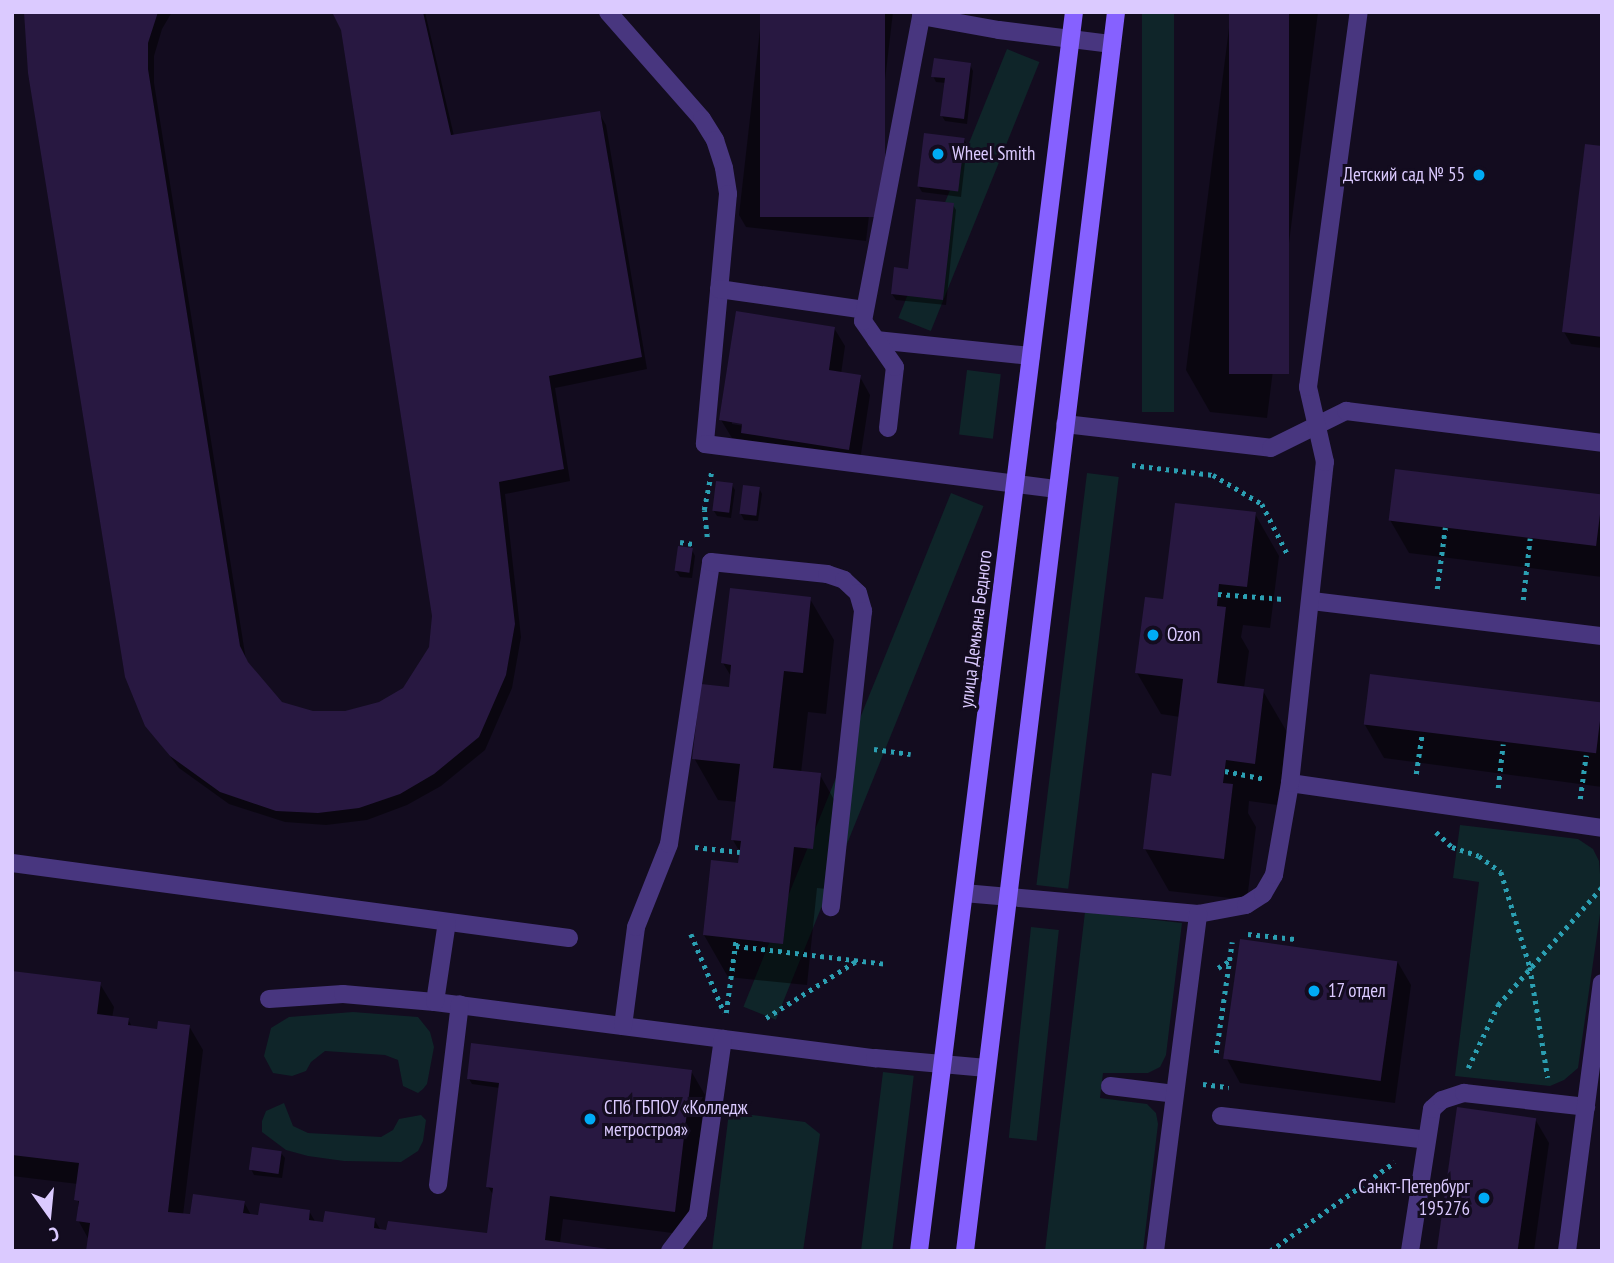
<!DOCTYPE html>
<html>
<head>
<meta charset="utf-8">
<style>
  body { margin:0 }
  #map { position:relative; width:1614px; height:1263px; overflow:hidden; background:#130c1f; font-family:"PT Sans Narrow",sans-serif }
  div>[style] { position:absolute }
  [style*='--x'] { left:calc(var(--x)*1px); top:calc(var(--y)*1px); width:calc(var(--w)*1px); rotate:calc(var(--a)*1deg) }
  .green>* { inset:0; background:#0f2529; transform-origin:0 0 }
  .shadow>* { inset:0; background:#0007 }
  .building>* { inset:0; background:#281841; transform-origin:0 0 }
  .path>* { height:4.5px; margin-top:-2.25px; transform-origin:0; background:repeating-linear-gradient(90deg,#2b9fb2 0 3.5px,transparent 0 8.5px) }
  .lane>* { height:18px; margin:-9px; padding:0 9px; transform-origin:9px; border-radius:9px; background:#48367f }
  .secondary>* { height:18px; margin:-9px; padding:0 9px; transform-origin:9px; border-radius:9px; background:#8661ff }
  .dots>* { width:19px; height:19px; translate:-50% -50%; box-sizing:border-box; border:4px solid #130c1f; border-radius:50% }
  span { translate:-50% -50%; white-space:nowrap; text-align:center; line-height:1.15; -webkit-text-stroke:6px #130c1f; paint-order:stroke }
  .poi-label { font-size:19px; color:#dbcaff }
  .left { translate:0 -50%; text-align:left }
  .right { translate:-100% -50%; text-align:right }
  .street-label { font-size:19px; color:#dbcaff }
  .frame { position:absolute; inset:0; border:14px solid #dbcaff; pointer-events:none }
  .north { position:absolute; left:14px; top:1179px; width:70px; height:70px; -webkit-text-stroke:5px #130c1f; paint-order:stroke; rotate:165deg; font-size:19px; font-weight:700; line-height:28px; text-align:center; color:#dbcaff }
  .north::after { content:''; display:block; margin:auto; width:24px; height:32px; background:#dbcaff; clip-path:polygon(50% 0,100% 100%,50% 72%,0 100%) }
</style>
</head>
<body>
<div id="map">
  <div class="green">
    <div style="left:1142px;top:12px;width:32px;height:400px"></div>
    <div style="left:1007px;top:49px;width:35px;height:290px;rotate:22deg"></div>
    <div style="left:967px;top:370px;width:34px;height:65px;rotate:7deg"></div>
    <div style="left:1087px;top:473px;width:32px;height:415px;rotate:7deg"></div>
    <div style="left:951px;top:493px;width:35px;height:554px;rotate:22deg"></div>
    <div style="clip-path:polygon(1460px 825px,1578px 839px,1593px 849px,1599px 861px,1602px 900px,1578px 1068px,1564px 1080px,1550px 1086px,1455px 1076px,1479px 882px,1453px 878px)"></div>
    <div style="clip-path:polygon(1085px 912px,1182px 923px,1166px 1055px,1160px 1067px,1148px 1073px,1103px 1073px,1100px 1098px,1147px 1104px,1156px 1113px,1158px 1124px,1143px 1251px,1045px 1251px)"></div>
    <div style="left:1031px;top:927px;width:28px;height:212px;rotate:6deg"></div>
    <div style="clip-path:polygon(353px 1012px,418px 1017px,430px 1032px,434px 1047px,427px 1084px,423px 1089px,418px 1093px,403px 1086px,398px 1060px,385px 1055px,325px 1051px,311px 1062px,306px 1071px,292px 1076px,273px 1073px,264px 1056px,271px 1028px,289px 1017px)"></div>
    <div style="left:883px;top:1072px;width:31px;height:180px;rotate:7deg"></div>
    <div style="clip-path:polygon(284px 1103px,293px 1126px,308px 1133px,381px 1137px,393px 1130px,399px 1119px,421px 1115px,426px 1120px,423px 1141px,418px 1151px,401px 1162px,344px 1161px,308px 1156px,286px 1150px,262px 1132px,262px 1121px,266px 1111px)"></div>
    <div style="clip-path:polygon(729px 1112px,805px 1122px,820px 1134px,803px 1251px,712px 1251px)"></div>
  </div>
  <div class="shadow">
    <div style="clip-path:polygon(25px 12px,172px 12px,162px 29px,154px 56px,154px 83px,246px 660px,281px 704px,313px 713px,346px 713px,380px 704px,405px 689px,430px 648px,434px 616px,343px 29px,334px 12px,425px 12px,454px 136px,599px 113px,606px 125px,647px 369px,555px 388px,570px 481px,505px 494px,521px 637px,512px 688px,485px 750px,441px 786px,407px 805px,367px 820px,326px 825px,285px 822px,229px 804px,179px 768px,147px 726px)"></div>
    <div style="clip-path:polygon(762px 12px,893px 12px,866px 241px,746px 227px,739px 215px)"></div>
    <div style="clip-path:polygon(1231px 12px,1318px 12px,1267px 418px,1210px 412px,1186px 370px)"></div>
    <div style="clip-path:polygon(970px 65px,973px 71px,967px 124px,945px 121px,942px 116px,946px 83px,936px 82px,933px 76px)"></div>
    <div style="clip-path:polygon(964px 139px,967px 145px,961px 197px,922px 192px,919px 187px)"></div>
    <div style="clip-path:polygon(1602px 148px,1602px 348px,1571px 344px,1564px 332px)"></div>
    <div style="clip-path:polygon(953px 205px,956px 210px,946px 305px,896px 300px,892px 294px)"></div>
    <div style="clip-path:polygon(evenodd,834px 328px,845px 346px,841px 374px,860px 377px,870px 395px,859px 467px,753px 451px,747px 440px,732px 438px,721px 420px,834px 328px,732px 420px,750px 427px,732px 424px,732px 420px)"></div>
    <div style="clip-path:polygon(732px 485px,735px 490px,731px 518px,717px 516px,714px 511px)"></div>
    <div style="clip-path:polygon(759px 488px,762px 494px,758px 521px,744px 520px,741px 514px)"></div>
    <div style="clip-path:polygon(1602px 497px,1602px 577px,1409px 553px,1390px 520px)"></div>
    <div style="clip-path:polygon(1255px 514px,1279px 556px,1270px 628px,1243px 625px,1241px 637px,1249px 651px,1244px 688px,1263px 691px,1287px 732px,1278px 805px,1249px 801px,1248px 813px,1256px 827px,1247px 900px,1169px 891px,1145px 849px,1172px 778px,1180px 717px,1161px 714px,1137px 673px,1165px 601px)"></div>
    <div style="clip-path:polygon(692px 550px,695px 556px,692px 578px,680px 577px,676px 571px)"></div>
    <div style="clip-path:polygon(810px 599px,834px 640px,826px 714px,808px 712px,801px 773px,820px 775px,844px 817px,836px 890px,817px 888px,807px 985px,728px 977px,704px 935px,740px 865px,741px 854px,733px 840px,737px 802px,718px 800px,694px 758px,731px 689px,732px 678px,723px 663px)"></div>
    <div style="clip-path:polygon(1602px 706px,1602px 787px,1384px 758px,1365px 725px)"></div>
    <div style="clip-path:polygon(1397px 961px,1411px 985px,1395px 1103px,1240px 1083px,1227px 1059px)"></div>
    <div style="clip-path:polygon(12px 973px,100px 984px,114px 1007px,112px 1018px,128px 1019px,132px 1027px,159px 1031px,189px 1026px,203px 1050px,183px 1215px,192px 1216px,244px 1202px,251px 1215px,260px 1217px,309px 1211px,316px 1223px,374px 1219px,381px 1231px,489px 1235px,494px 1196px,488px 1187px,500px 1088px,472px 1084px,469px 1079px,691px 1071px,705px 1095px,688px 1235px,563px 1219px,560px 1243px,89px 1240px,78px 1220px,78px 1184px,12px 1176px)"></div>
    <div style="clip-path:polygon(1535px 1119px,1549px 1143px,1534px 1251px,1439px 1251px)"></div>
    <div style="clip-path:polygon(281px 1153px,285px 1158px,282px 1178px,254px 1175px,251px 1169px)"></div>
  </div>
  <div class="building">
    <div style="clip-path:polygon(24px 12px,158px 12px,148px 43px,148px 69px,240px 646px,248px 662px,282px 702px,313px 711px,345px 711px,379px 702px,403px 688px,429px 647px,432px 616px,341px 30px,332px 12px,423px 12px,451px 135px,600px 111px,642px 357px,549px 376px,564px 469px,499px 482px,515px 624px,506px 675px,479px 737px,434px 774px,400px 794px,359px 808px,318px 813px,276px 811px,220px 792px,170px 756px,145px 726px,125px 677px,28px 73px)"></div>
    <div style="left:760px;top:12px;width:125px;height:205px"></div>
    <div style="left:1229px;top:12px;width:60px;height:362px"></div>
    <div style="clip-path:polygon(934px 58px,971px 63px,964px 119px,940px 116px,945px 78px,931px 77px)"></div>
    <div style="left:924px;top:133px;width:41px;height:54px;rotate:7deg"></div>
    <div style="clip-path:polygon(1585px 144px,1602px 146px,1602px 337px,1562px 332px)"></div>
    <div style="clip-path:polygon(916px 199px,954px 203px,943px 300px,891px 294px,894px 267px,908px 269px)"></div>
    <div style="clip-path:polygon(736px 311px,835px 327px,829px 370px,861px 375px,849px 450px,741px 433px,742px 424px,719px 420px)"></div>
    <div style="left:1395px;top:469px;width:209px;height:52px;rotate:7deg"></div>
    <div style="left:716px;top:481px;width:17px;height:30px;rotate:7deg"></div>
    <div style="left:743px;top:485px;width:17px;height:29px;rotate:7deg"></div>
    <div style="clip-path:polygon(1175px 503px,1256px 512px,1247px 587px,1219px 584px,1217px 606px,1226px 607px,1217px 683px,1264px 689px,1255px 764px,1226px 760px,1223px 783px,1233px 784px,1224px 859px,1143px 849px,1152px 773px,1171px 776px,1183px 679px,1135px 673px,1145px 597px,1163px 599px)"></div>
    <div style="left:678px;top:546px;width:15px;height:25px;rotate:8deg"></div>
    <div style="clip-path:polygon(730px 588px,811px 597px,803px 673px,784px 671px,773px 768px,821px 773px,813px 849px,794px 847px,783px 944px,703px 935px,711px 860px,738px 863px,741px 841px,731px 840px,740px 764px,692px 759px,701px 684px,729px 687px,731px 665px,721px 663px)"></div>
    <div style="left:1370px;top:674px;width:234px;height:51px;rotate:7deg"></div>
    <div style="left:1240px;top:939px;width:159px;height:121px;rotate:8deg"></div>
    <div style="clip-path:polygon(12px 971px,101px 982px,97px 1014px,129px 1018px,128px 1025px,157px 1029px,158px 1021px,190px 1025px,168px 1212px,190px 1214px,193px 1194px,245px 1201px,243px 1213px,258px 1215px,260px 1203px,310px 1210px,309px 1220px,323px 1222px,325px 1211px,375px 1218px,374px 1228px,386px 1230px,388px 1221px,487px 1233px,493px 1188px,486px 1187px,499px 1083px,467px 1079px,471px 1043px,692px 1070px,675px 1212px,550px 1196px,545px 1240px,622px 1251px,86px 1251px,90px 1223px,76px 1221px,79px 1201px,74px 1200px,79px 1163px,12px 1155px)"></div>
    <div style="left:1457px;top:1107px;width:80px;height:146px;rotate:8deg"></div>
    <div style="left:252px;top:1147px;width:30px;height:23px;rotate:8deg"></div>
  </div>
  <div class="path">
    <div style="--x:1132;--y:465;--w:82;--a:7"></div>
    <div style="--x:1213;--y:475;--w:57;--a:30.6"></div>
    <div style="--x:1262;--y:504;--w:55;--a:63"></div>
    <div style="--x:707;--y:537;--w:27;--a:-96"></div>
    <div style="--x:704;--y:510;--w:42;--a:-79"></div>
    <div style="--x:680;--y:542;--w:13;--a:9"></div>
    <div style="--x:1437;--y:589;--w:62;--a:-82.5"></div>
    <div style="--x:1218;--y:594;--w:66;--a:4.3"></div>
    <div style="--x:1523;--y:600;--w:62;--a:-83.6"></div>
    <div style="--x:874;--y:749;--w:37;--a:8"></div>
    <div style="--x:1225;--y:771;--w:41;--a:11.3"></div>
    <div style="--x:1416;--y:774;--w:40;--a:-81.5"></div>
    <div style="--x:1498;--y:788;--w:44;--a:-83.5"></div>
    <div style="--x:1580;--y:799;--w:44;--a:-82.2"></div>
    <div style="--x:1436;--y:832;--w:22;--a:43"></div>
    <div style="--x:1452;--y:847;--w:28;--a:18"></div>
    <div style="--x:1479;--y:856;--w:27;--a:36"></div>
    <div style="--x:1501;--y:872;--w:99;--a:73"></div>
    <div style="--x:1530;--y:967;--w:112;--a:80.8"></div>
    <div style="--x:695;--y:847;--w:45;--a:6.3"></div>
    <div style="--x:691;--y:934;--w:85;--a:67.1"></div>
    <div style="--x:1248;--y:934;--w:47;--a:6.1"></div>
    <div style="--x:736;--y:946;--w:151;--a:6.8"></div>
    <div style="--x:1218;--y:968;--w:13;--a:-32"></div>
    <div style="--x:726;--y:1013;--w:75;--a:-82.3"></div>
    <div style="--x:766;--y:1018;--w:107;--a:-32.3"></div>
    <div style="--x:1216;--y:1053;--w:112;--a:-81.8"></div>
    <div style="--x:1468;--y:1068;--w:70;--a:-64.5"></div>
    <div style="--x:1498;--y:1005;--w:157;--a:-48.6"></div>
    <div style="--x:1203;--y:1084;--w:26;--a:7"></div>
    <div style="--x:1270;--y:1251;--w:153;--a:-35.5"></div>
  </div>
  <div class="lane">
    <div style="--x:608;--y:12;--w:142;--a:48.7"></div>
    <div style="--x:702;--y:119;--w:25;--a:58"></div>
    <div style="--x:715;--y:140;--w:29;--a:72"></div>
    <div style="--x:724;--y:168;--w:26;--a:81"></div>
    <div style="--x:728;--y:194;--w:251;--a:95.3"></div>
    <div style="--x:705;--y:444;--w:355;--a:7.3"></div>
    <div style="--x:719;--y:289;--w:147;--a:8.2"></div>
    <div style="--x:876;--y:340;--w:156;--a:5.9"></div>
    <div style="--x:1065;--y:424;--w:207;--a:6.6"></div>
    <div style="--x:1271;--y:448;--w:84;--a:-26.3"></div>
    <div style="--x:1346;--y:411;--w:258;--a:7.1"></div>
    <div style="--x:888;--y:428;--w:61;--a:-83.5"></div>
    <div style="--x:895;--y:367;--w:56;--a:-124.8"></div>
    <div style="--x:863;--y:321;--w:310;--a:-79.2"></div>
    <div style="--x:921;--y:16;--w:79;--a:10.2"></div>
    <div style="--x:999;--y:30;--w:114;--a:7.1"></div>
    <div style="--x:1312;--y:601;--w:292;--a:6.9"></div>
    <div style="--x:1290;--y:783;--w:315;--a:8.2"></div>
    <div style="--x:12;--y:863;--w:562;--a:7.67"></div>
    <div style="--x:964;--y:893;--w:235;--a:5.1"></div>
    <div style="--x:1198;--y:914;--w:49;--a:-10.6"></div>
    <div style="--x:1246;--y:905;--w:20;--a:-33"></div>
    <div style="--x:1263;--y:894;--w:22;--a:-60"></div>
    <div style="--x:1274;--y:875;--w:93;--a:-80.1"></div>
    <div style="--x:1290;--y:783;--w:323;--a:-83.8"></div>
    <div style="--x:1325;--y:462;--w:77;--a:-102.8"></div>
    <div style="--x:1308;--y:387;--w:378;--a:-82.3"></div>
    <div style="--x:269;--y:999;--w:74;--a:-3.9"></div>
    <div style="--x:343;--y:994;--w:92;--a:5"></div>
    <div style="--x:435;--y:1002;--w:444;--a:7.3"></div>
    <div style="--x:875;--y:1058;--w:112;--a:5.1"></div>
    <div style="--x:435;--y:1002;--w:81;--a:-81.5"></div>
    <div style="--x:623;--y:1026;--w:100;--a:-82.5"></div>
    <div style="--x:636;--y:927;--w:89;--a:-68.3"></div>
    <div style="--x:669;--y:844;--w:285;--a:-81.5"></div>
    <div style="--x:711;--y:562;--w:117;--a:5.9"></div>
    <div style="--x:827;--y:574;--w:18;--a:19"></div>
    <div style="--x:844;--y:580;--w:19;--a:43"></div>
    <div style="--x:858;--y:593;--w:19;--a:74"></div>
    <div style="--x:863;--y:611;--w:298;--a:96.2"></div>
    <div style="--x:1110;--y:1086;--w:65;--a:7"></div>
    <div style="--x:1221;--y:1116;--w:207;--a:6.6"></div>
    <div style="--x:438;--y:1185;--w:182;--a:-83.1"></div>
    <div style="--x:670;--y:1251;--w:46;--a:-52.9"></div>
    <div style="--x:698;--y:1214;--w:177;--a:-81.9"></div>
    <div style="--x:1155;--y:1251;--w:340;--a:-82.7"></div>
    <div style="--x:1410;--y:1251;--w:144;--a:-81.2"></div>
    <div style="--x:1432;--y:1109;--w:13;--a:-42"></div>
    <div style="--x:1442;--y:1100;--w:23;--a:-18"></div>
    <div style="--x:1464;--y:1093;--w:123;--a:6.5"></div>
    <div style="--x:1567;--y:1251;--w:270;--a:-82.6"></div>
  </div>
  <div class="secondary">
    <div style="--x:919;--y:1251;--w:1249;--a:-82.87"></div>
    <div style="--x:965;--y:1251;--w:1248;--a:-83.05"></div>
  </div>
  <div class="dots">
    <div style="left:938px;top:154px;background:#00abf5"></div>
    <div style="left:1479px;top:175px;background:#00abf5"></div>
    <div style="left:1153px;top:635px;background:#00abf5"></div>
    <div style="left:1314px;top:991px;background:#00abf5"></div>
    <div style="left:590px;top:1119px;background:#00abf5"></div>
    <div style="left:1484px;top:1198px;background:#00abf5"></div>
  </div>
  <div class="poi-label">
    <span class="left" style="left:952px;top:154px">Wheel Smith</span>
    <span class="right" style="left:1465px;top:175px">Детский сад № 55</span>
    <span class="left" style="left:1167px;top:635px">Ozon</span>
    <span class="left" style="left:1328px;top:991px">17 отдел</span>
    <span class="left" style="left:604px;top:1119px">СПб ГБПОУ «Колледж<br>метростроя»</span>
    <span class="right" style="left:1470px;top:1198px">Санкт-Петербург<br>195276</span>
  </div>
  <div class="street-label">
    <span style="left:976px;top:629px;rotate:-83deg">улица Демьяна Бедного</span>
  </div>
  <div class="frame"></div>
  <div class="north">С</div>
</div>
</body>
</html>
